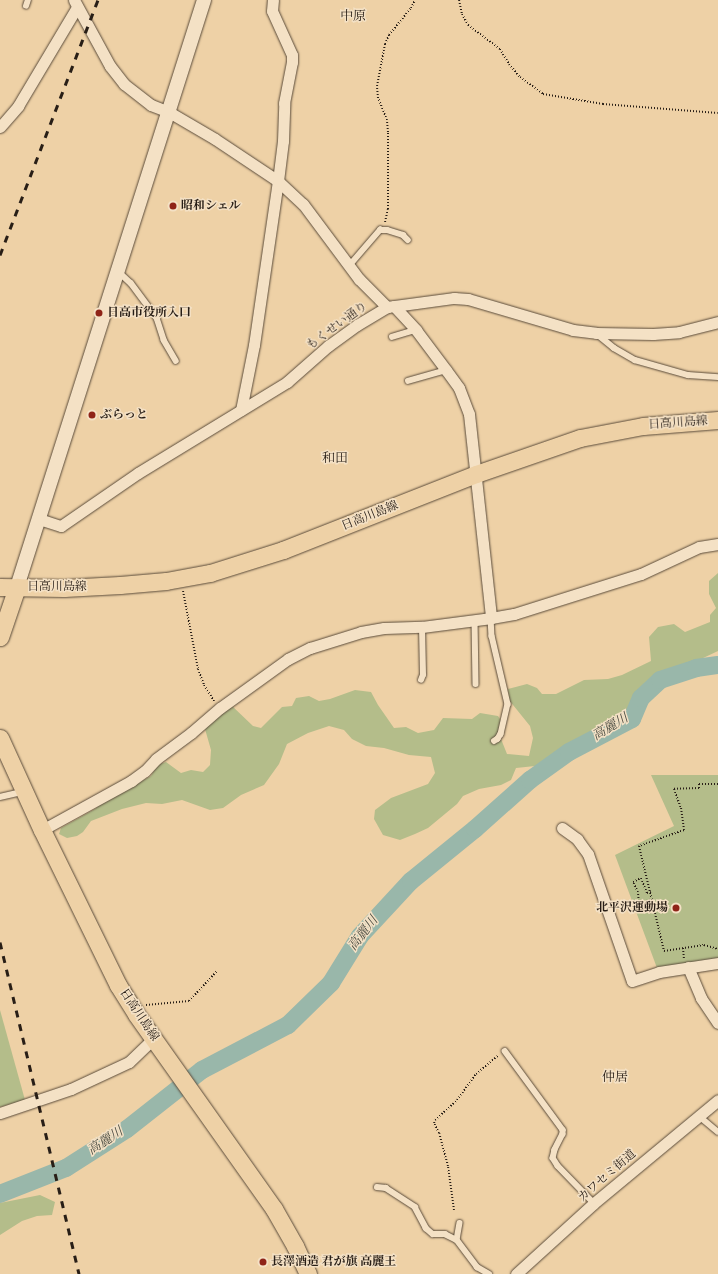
<!DOCTYPE html>
<html>
<head>
<meta charset="utf-8">
<style>
  body { margin:0 }
  #map { position:relative; width:718px; height:1274px; overflow:hidden; background:#eed1a6; font-family:"IM FELL English","Noto Serif JP",serif }
  div>[style] { position:absolute }
  [style*='--x'] { left:calc(var(--x)*1px); top:calc(var(--y)*1px); width:calc(var(--w)*1px); rotate:calc(var(--a)*1deg) }
  .green>* { inset:0; background:#b4bd8a }
  .river>* { height:18px; margin:-9px; padding:0 9px; transform-origin:9px; border-radius:9px; background:#99b7aa }
  .path>* { height:2px; margin-top:-1px; transform-origin:0; background:repeating-linear-gradient(90deg,#281e16 0 1px,transparent 0 3px) }
  .roads { filter:drop-shadow(0 0 1px #5a4b3a) drop-shadow(0 0 1px #5a4b3a) }
  .service>* { height:5.5px; margin:-2.75px; padding:0 2.75px; transform-origin:2.75px; border-radius:2.75px; background:#f4e1c5 }
  .minor>* { height:11px; margin:-5.5px; padding:0 5.5px; transform-origin:5.5px; border-radius:5.5px; background:#f4e1c5 }
  .tertiary>* { height:14px; margin:-7px; padding:0 7px; transform-origin:7px; border-radius:7px; background:#f4e1c5 }
  .primary>* { height:17px; margin:-8.5px; padding:0 8.5px; transform-origin:8.5px; border-radius:8.5px; background:#eed1a6 }
  .rail>* { height:3px; margin-top:-1.5px; transform-origin:0; background:repeating-linear-gradient(90deg,#281e16 0 7px,transparent 0 14px) }
  .dots>* { width:11px; height:11px; translate:-50% -50%; box-sizing:border-box; border:2px solid #f4e1c5; border-radius:50% }
  span { translate:-50% -50%; white-space:nowrap; text-align:center; line-height:1.15; -webkit-text-stroke:3px #f4e1c5; paint-order:stroke }
  .poi-label { font-size:12px; color:#281e16; font-weight:700 }
  .left { translate:0 -50%; text-align:left }
  .right { translate:-100% -50%; text-align:right }
  .street-label { font-size:12px; color:#281e16 }
  .neighbourhood-label { font-size:13px; color:#281e16 }
  .water-label { font-size:13px; color:#4a4c42; font-style:italic }
</style>
</head>
<body>
<div id="map">
  <div class="green">
    <div style="clip-path:polygon(718px 573px,718px 651px,701px 659px,670px 669px,646px 683px,636px 696px,631px 710px,618px 721px,615px 732px,606px 740px,598px 742px,582px 740px,549px 761px,535px 766px,516px 768px,511px 780px,501px 785px,479px 789px,463px 796px,457px 804px,428px 828px,415px 834px,400px 840px,383px 835px,374px 819px,375px 810px,391px 798px,428px 784px,435px 773px,431px 757px,409px 755px,384px 748px,366px 746px,352px 739px,344px 730px,329px 726px,308px 733px,287px 744px,279px 764px,264px 785px,241px 795px,223px 808px,210px 810px,182px 800px,162px 804px,146px 803px,122px 809px,91px 821px,83px 832px,77px 836px,67px 838px,59px 834px,61px 828px,95px 809px,103px 802px,151px 776px,157px 765px,166px 762px,181px 773px,191px 770px,203px 772px,210px 765px,211px 750px,205px 729px,208px 721px,231px 705px,253px 726px,261px 728px,282px 707px,292px 706px,296px 698px,309px 696px,319px 701px,330px 699px,355px 690px,371px 692px,378px 705px,394px 728px,406px 727px,418px 733px,434px 730px,443px 718px,472px 719px,480px 713px,498px 716px,502px 722px,499px 734px,507px 754px,529px 756px,533px 738px,530px 726px,509px 700px,508px 689px,527px 684px,537px 688px,542px 694px,556px 694px,584px 680px,608px 679px,622px 675px,651px 661px,649px 637px,658px 627px,674px 624px,685px 632px,710px 622px,710px 615px,716px 608px,709px 594px,709px 581px)"></div>
    <div style="clip-path:polygon(651px 775px,718px 775px,718px 960px,657px 968px,615px 855px,674px 826px)"></div>
    <div style="clip-path:polygon(0 1010px,25px 1100px,0 1107px)"></div>
    <div style="clip-path:polygon(40px 1195px,55px 1202px,52px 1215px,37px 1216px,22px 1221px,0 1235px,0 1203px)"></div>
  </div>
  <div class="river">
    <div style="--x:0;--y:1194;--w:71;--a:-21.5"></div>
    <div style="--x:66;--y:1168;--w:72;--a:-32.6"></div>
    <div style="--x:127;--y:1129;--w:95;--a:-38.2"></div>
    <div style="--x:202;--y:1070;--w:97;--a:-27.6"></div>
    <div style="--x:288;--y:1025;--w:60;--a:-44.3"></div>
    <div style="--x:331;--y:983;--w:55;--a:-58.3"></div>
    <div style="--x:360;--y:936;--w:75;--a:-47.2"></div>
    <div style="--x:411;--y:881;--w:82;--a:-39.1"></div>
    <div style="--x:475;--y:829;--w:74;--a:-41.7"></div>
    <div style="--x:530;--y:780;--w:48;--a:-35.7"></div>
    <div style="--x:569;--y:752;--w:71;--a:-27.6"></div>
    <div style="--x:632;--y:719;--w:23;--a:-67"></div>
    <div style="--x:641;--y:698;--w:26;--a:-43"></div>
    <div style="--x:660;--y:680;--w:38;--a:-18"></div>
    <div style="--x:696;--y:668;--w:22;--a:-8"></div>
  </div>
  <div class="path">
    <div style="--x:459;--y:0;--w:14;--a:78"></div>
    <div style="--x:462;--y:14;--w:13;--a:61"></div>
    <div style="--x:468;--y:25;--w:40;--a:37"></div>
    <div style="--x:500;--y:49;--w:17;--a:59"></div>
    <div style="--x:509;--y:64;--w:17;--a:50"></div>
    <div style="--x:520;--y:77;--w:29;--a:36"></div>
    <div style="--x:543;--y:94;--w:61;--a:9.5"></div>
    <div style="--x:603;--y:104;--w:115;--a:4.5"></div>
    <div style="--x:385;--y:222;--w:13;--a:-77"></div>
    <div style="--x:388;--y:209;--w:77;--a:-90"></div>
    <div style="--x:388;--y:132;--w:12;--a:-95"></div>
    <div style="--x:387;--y:120;--w:24;--a:-112"></div>
    <div style="--x:378;--y:98;--w:12;--a:-95"></div>
    <div style="--x:377;--y:86;--w:43;--a:-79.2"></div>
    <div style="--x:385;--y:44;--w:10;--a:-66"></div>
    <div style="--x:389;--y:35;--w:35;--a:-51"></div>
    <div style="--x:411;--y:8;--w:9;--a:-63"></div>
    <div style="--x:183;--y:591;--w:79;--a:79.1"></div>
    <div style="--x:198;--y:669;--w:17;--a:69"></div>
    <div style="--x:204;--y:685;--w:19;--a:58"></div>
    <div style="--x:718;--y:784;--w:19;--a:180"></div>
    <div style="--x:699;--y:784;--w:4;--a:90"></div>
    <div style="--x:699;--y:788;--w:25;--a:178"></div>
    <div style="--x:674;--y:789;--w:20;--a:70"></div>
    <div style="--x:681;--y:808;--w:22;--a:82"></div>
    <div style="--x:684;--y:830;--w:48;--a:160.4"></div>
    <div style="--x:639;--y:846;--w:108;--a:76.6"></div>
    <div style="--x:664;--y:951;--w:40;--a:-8.5"></div>
    <div style="--x:704;--y:945;--w:15;--a:16"></div>
    <div style="--x:639;--y:904;--w:12;--a:-95"></div>
    <div style="--x:638;--y:892;--w:11;--a:-117"></div>
    <div style="--x:633;--y:882;--w:9;--a:-27"></div>
    <div style="--x:641;--y:878;--w:16;--a:68"></div>
    <div style="--x:647;--y:893;--w:4;--a:-14"></div>
    <div style="--x:632;--y:906;--w:21;--a:-19"></div>
    <div style="--x:683;--y:948;--w:11;--a:85"></div>
    <div style="--x:146;--y:1005;--w:43;--a:-5.3"></div>
    <div style="--x:189;--y:1001;--w:41;--a:-47"></div>
    <div style="--x:454;--y:1210;--w:44;--a:-97.8"></div>
    <div style="--x:448;--y:1166;--w:34;--a:-105"></div>
    <div style="--x:439;--y:1133;--w:11;--a:-117"></div>
    <div style="--x:434;--y:1123;--w:3;--a:-72"></div>
    <div style="--x:435;--y:1120;--w:30;--a:-42"></div>
    <div style="--x:457;--y:1100;--w:32;--a:-54"></div>
    <div style="--x:476;--y:1074;--w:30;--a:-40"></div>
  </div>
  <div class="roads">
    <div class="service">
      <div style="--x:26;--y:6;--w:6;--a:-72"></div>
      <div style="--x:349;--y:266;--w:48;--a:-49.3"></div>
      <div style="--x:380;--y:230;--w:7;--a:0"></div>
      <div style="--x:387;--y:230;--w:17;--a:17"></div>
      <div style="--x:403;--y:235;--w:7;--a:45"></div>
      <div style="--x:119;--y:272;--w:16;--a:43"></div>
      <div style="--x:131;--y:283;--w:44;--a:53.4"></div>
      <div style="--x:157;--y:318;--w:23;--a:72"></div>
      <div style="--x:164;--y:340;--w:24;--a:60"></div>
      <div style="--x:597;--y:334;--w:22;--a:39"></div>
      <div style="--x:614;--y:348;--w:24;--a:30"></div>
      <div style="--x:635;--y:360;--w:55;--a:15.8"></div>
      <div style="--x:688;--y:375;--w:30;--a:4"></div>
      <div style="--x:392;--y:337;--w:24;--a:-17"></div>
      <div style="--x:408;--y:381;--w:40;--a:-16"></div>
      <div style="--x:491;--y:618;--w:18;--a:87"></div>
      <div style="--x:492;--y:636;--w:70;--a:76.8"></div>
      <div style="--x:508;--y:704;--w:31;--a:103"></div>
      <div style="--x:501;--y:734;--w:6;--a:121"></div>
      <div style="--x:498;--y:739;--w:4;--a:146"></div>
      <div style="--x:475;--y:620;--w:64;--a:89.1"></div>
      <div style="--x:421;--y:680;--w:5;--a:-68"></div>
      <div style="--x:423;--y:675;--w:48;--a:-91.2"></div>
      <div style="--x:0;--y:797;--w:23;--a:-13"></div>
      <div style="--x:505;--y:1051;--w:98;--a:53.7"></div>
      <div style="--x:563;--y:1130;--w:4;--a:90"></div>
      <div style="--x:563;--y:1134;--w:18;--a:117"></div>
      <div style="--x:555;--y:1150;--w:8;--a:104"></div>
      <div style="--x:553;--y:1158;--w:9;--a:58"></div>
      <div style="--x:558;--y:1166;--w:52;--a:45.8"></div>
      <div style="--x:698;--y:1115;--w:26;--a:40"></div>
      <div style="--x:377;--y:1187;--w:9;--a:6"></div>
      <div style="--x:386;--y:1188;--w:35;--a:33"></div>
      <div style="--x:415;--y:1207;--w:24;--a:62"></div>
      <div style="--x:426;--y:1228;--w:9;--a:41"></div>
      <div style="--x:433;--y:1234;--w:12;--a:0"></div>
      <div style="--x:445;--y:1234;--w:13;--a:27"></div>
      <div style="--x:460;--y:1223;--w:17;--a:100"></div>
      <div style="--x:457;--y:1240;--w:34;--a:53"></div>
      <div style="--x:477;--y:1267;--w:14;--a:30"></div>
    </div>
    <div class="minor">
      <div style="--x:74;--y:0;--w:75;--a:61.4"></div>
      <div style="--x:110;--y:66;--w:23;--a:52"></div>
      <div style="--x:124;--y:84;--w:34;--a:38"></div>
      <div style="--x:151;--y:105;--w:19;--a:21"></div>
      <div style="--x:169;--y:112;--w:53;--a:30.4"></div>
      <div style="--x:215;--y:139;--w:76;--a:33.7"></div>
      <div style="--x:278;--y:181;--w:34;--a:43"></div>
      <div style="--x:303;--y:204;--w:94;--a:53.3"></div>
      <div style="--x:359;--y:279;--w:40;--a:45"></div>
      <div style="--x:0;--y:127;--w:28;--a:-49"></div>
      <div style="--x:18;--y:106;--w:115;--a:-59.2"></div>
      <div style="--x:394;--y:306;--w:33;--a:47"></div>
      <div style="--x:416;--y:330;--w:50;--a:53.1"></div>
      <div style="--x:446;--y:370;--w:22;--a:54"></div>
      <div style="--x:459;--y:388;--w:28;--a:69"></div>
      <div style="--x:469;--y:414;--w:205;--a:83.8"></div>
      <div style="--x:241;--y:410;--w:66;--a:-78.7"></div>
      <div style="--x:254;--y:345;--w:166;--a:-81.7"></div>
      <div style="--x:278;--y:181;--w:40;--a:-82.9"></div>
      <div style="--x:283;--y:141;--w:38;--a:-88"></div>
      <div style="--x:284;--y:103;--w:42;--a:-79"></div>
      <div style="--x:292;--y:62;--w:7;--a:-90"></div>
      <div style="--x:292;--y:55;--w:48;--a:-114.4"></div>
      <div style="--x:272;--y:11;--w:11;--a:-85"></div>
      <div style="--x:39;--y:519;--w:23;--a:18"></div>
      <div style="--x:61;--y:526;--w:93;--a:-34.5"></div>
      <div style="--x:138;--y:473;--w:175;--a:-31.4"></div>
      <div style="--x:287;--y:382;--w:55;--a:-41.3"></div>
      <div style="--x:328;--y:346;--w:36;--a:-36"></div>
      <div style="--x:357;--y:325;--w:35;--a:-31"></div>
      <div style="--x:387;--y:307;--w:68;--a:-7.7"></div>
      <div style="--x:454;--y:298;--w:14;--a:4"></div>
      <div style="--x:468;--y:299;--w:109;--a:16.4"></div>
      <div style="--x:573;--y:330;--w:23;--a:7"></div>
      <div style="--x:596;--y:333;--w:57;--a:1"></div>
      <div style="--x:653;--y:334;--w:26;--a:-4"></div>
      <div style="--x:679;--y:332;--w:40;--a:-14.4"></div>
      <div style="--x:562;--y:828;--w:19;--a:36"></div>
      <div style="--x:577;--y:839;--w:19;--a:54"></div>
      <div style="--x:588;--y:854;--w:134;--a:70.9"></div>
      <div style="--x:632;--y:981;--w:28;--a:-18"></div>
      <div style="--x:659;--y:972;--w:60;--a:-8.7"></div>
      <div style="--x:42;--y:830;--w:102;--a:-28.8"></div>
      <div style="--x:131;--y:781;--w:17;--a:-36"></div>
      <div style="--x:145;--y:771;--w:16;--a:-47"></div>
      <div style="--x:156;--y:759;--w:44;--a:-36.6"></div>
      <div style="--x:191;--y:733;--w:38;--a:-41"></div>
      <div style="--x:220;--y:708;--w:84;--a:-35.8"></div>
      <div style="--x:288;--y:659;--w:25;--a:-27"></div>
      <div style="--x:310;--y:648;--w:53;--a:-17.4"></div>
      <div style="--x:361;--y:632;--w:23;--a:-10"></div>
      <div style="--x:384;--y:628;--w:38;--a:-2"></div>
      <div style="--x:422;--y:627;--w:70;--a:-7.4"></div>
      <div style="--x:491;--y:618;--w:23;--a:-10"></div>
      <div style="--x:514;--y:614;--w:133;--a:-17.5"></div>
      <div style="--x:641;--y:574;--w:64;--a:-25"></div>
      <div style="--x:699;--y:547;--w:19;--a:-9"></div>
      <div style="--x:688;--y:967;--w:34;--a:67"></div>
      <div style="--x:701;--y:998;--w:30;--a:56"></div>
      <div style="--x:0;--y:1113;--w:75;--a:-18.7"></div>
      <div style="--x:71;--y:1089;--w:64;--a:-25"></div>
      <div style="--x:129;--y:1062;--w:35;--a:-44"></div>
      <div style="--x:516;--y:1274;--w:105;--a:-42.3"></div>
      <div style="--x:594;--y:1203;--w:161;--a:-39.7"></div>
    </div>
    <div class="tertiary">
      <div style="--x:17;--y:587;--w:616;--a:-72.33"></div>
    </div>
    <div class="primary">
      <div style="--x:0;--y:587;--w:64;--a:0.9"></div>
      <div style="--x:64;--y:588;--w:56;--a:-3.1"></div>
      <div style="--x:120;--y:585;--w:46;--a:-5"></div>
      <div style="--x:166;--y:581;--w:45;--a:-10.3"></div>
      <div style="--x:210;--y:573;--w:77;--a:-17.5"></div>
      <div style="--x:283;--y:550;--w:207;--a:-21.5"></div>
      <div style="--x:476;--y:474;--w:110;--a:-19.1"></div>
      <div style="--x:580;--y:438;--w:64;--a:-10.8"></div>
      <div style="--x:643;--y:426;--w:75;--a:-4.6"></div>
      <div style="--x:0;--y:637;--w:53;--a:-71.2"></div>
      <div style="--x:0;--y:738;--w:101;--a:65.5"></div>
      <div style="--x:42;--y:830;--w:173;--a:63.9"></div>
      <div style="--x:118;--y:985;--w:34;--a:58"></div>
      <div style="--x:136;--y:1014;--w:239;--a:54.7"></div>
      <div style="--x:274;--y:1209;--w:43;--a:60.4"></div>
      <div style="--x:295;--y:1246;--w:31;--a:65"></div>
    </div>
  </div>
  <div class="rail">
    <div style="--x:0;--y:255;--w:273;--a:-69"></div>
    <div style="--x:0;--y:942;--w:341;--a:76.6"></div>
  </div>
  <div class="dots">
    <div style="left:173px;top:206px;background:#8f2418"></div>
    <div style="left:99px;top:313px;background:#8f2418"></div>
    <div style="left:92px;top:415px;background:#8f2418"></div>
    <div style="left:676px;top:908px;background:#8f2418"></div>
    <div style="left:263px;top:1262px;background:#8f2418"></div>
  </div>
  <div class="poi-label">
    <span class="left" style="left:181px;top:206px">昭和シェル</span>
    <span class="left" style="left:107px;top:313px">日高市役所入口</span>
    <span class="left" style="left:100px;top:415px">ぶらっと</span>
    <span class="right" style="left:668px;top:908px">北平沢運動場</span>
    <span class="left" style="left:271px;top:1262px">長澤酒造 君が旗 高麗王</span>
  </div>
  <div class="street-label">
    <span style="left:337px;top:326px;rotate:-36deg">もくせい通り</span>
    <span style="left:678px;top:423px;rotate:-4deg">日高川島線</span>
    <span style="left:370px;top:516px;rotate:-22deg">日高川島線</span>
    <span style="left:57px;top:587px">日高川島線</span>
    <span style="left:139px;top:1015px;rotate:56deg">日高川島線</span>
    <span style="left:607px;top:1176px;rotate:-41deg">カワセミ街道</span>
  </div>
  <div class="neighbourhood-label">
    <span style="left:353px;top:17px">中原</span>
    <span style="left:335px;top:459px">和田</span>
    <span style="left:615px;top:1078px">仲居</span>
  </div>
  <div class="water-label">
    <span style="left:611px;top:728px;rotate:-31deg">高麗川</span>
    <span style="left:364px;top:934px;rotate:-52deg">高麗川</span>
    <span style="left:106px;top:1142px;rotate:-33deg">高麗川</span>
  </div>
</div>
</body>
</html>
